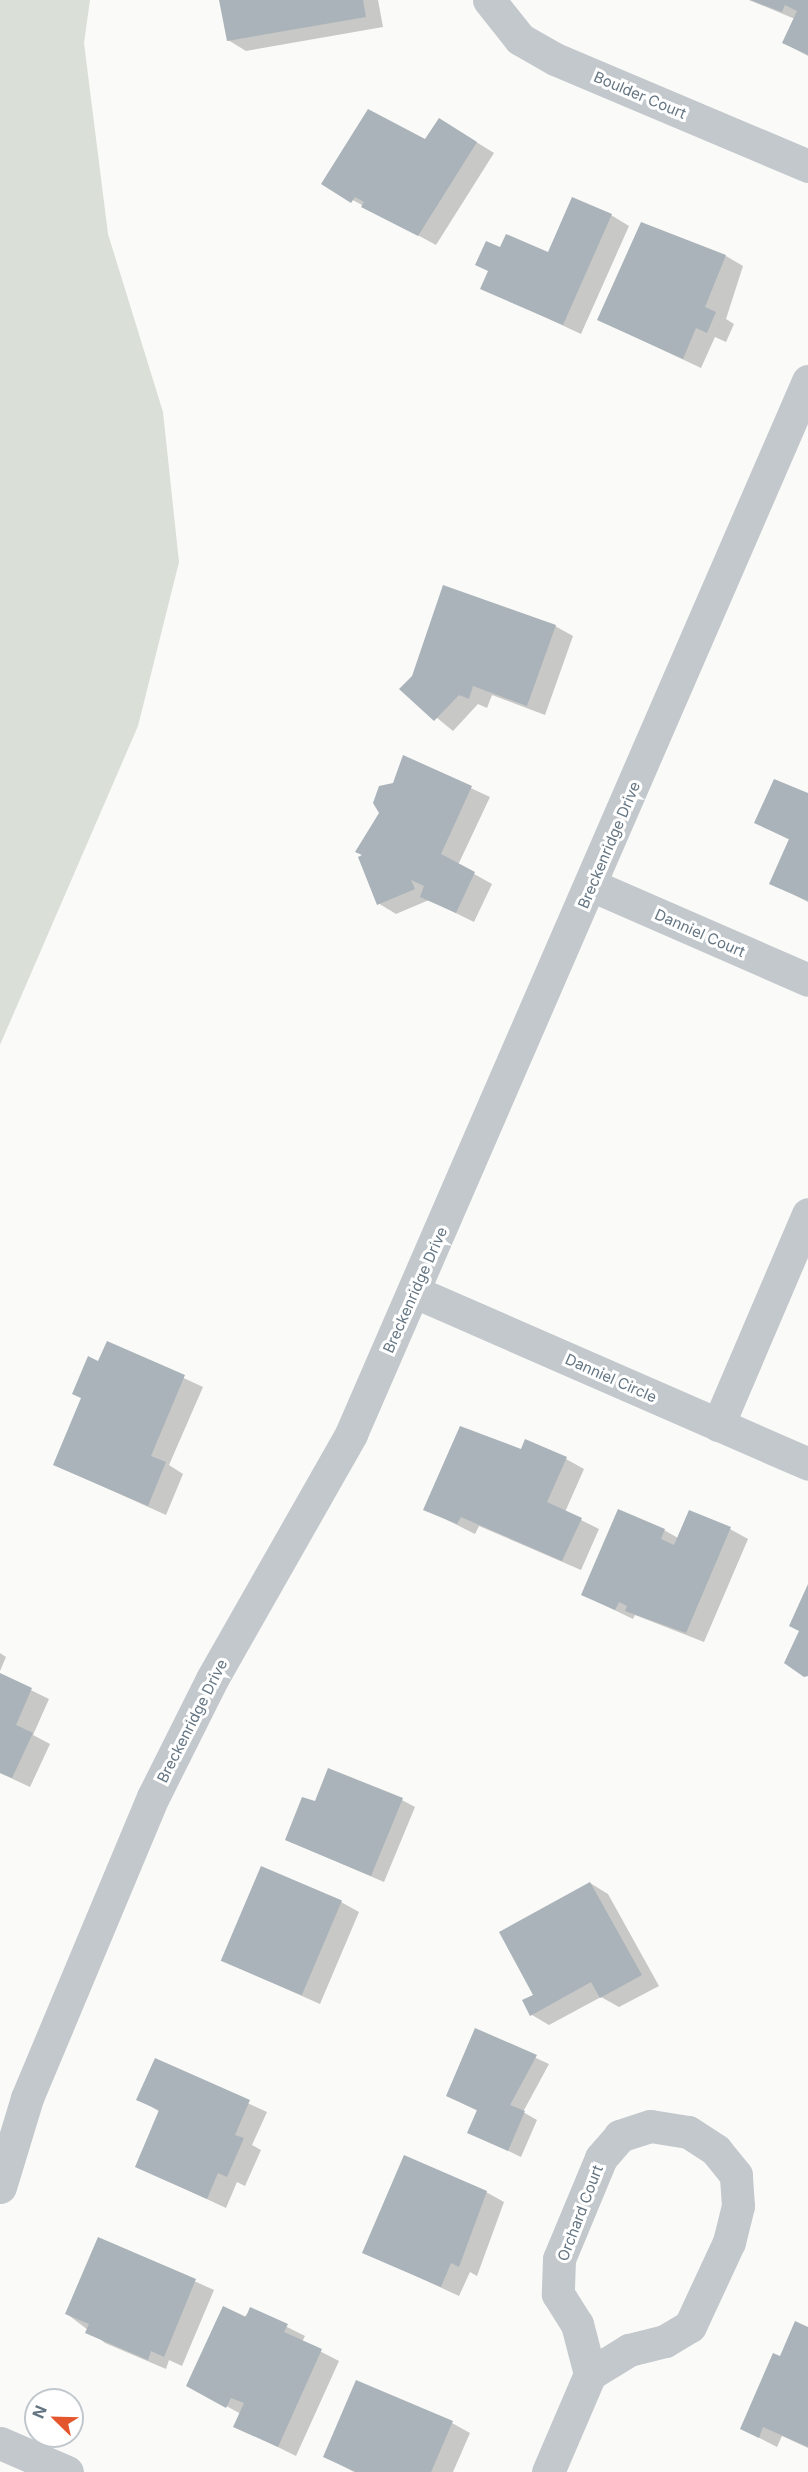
<!DOCTYPE html>
<html>
<head>
<meta charset="utf-8">
<style>
  body { margin:0 }
  #map { position:relative; width:808px; height:2472px; overflow:hidden; background:#fafaf8; font-family:Inter,sans-serif }
  div>[style] { position:absolute }
  [style*='--x'] { left:calc(var(--x)*1px); top:calc(var(--y)*1px); width:calc(var(--w)*1px); rotate:calc(var(--a)*1deg) }
  .green>* { inset:0; background:#dadfd7 }
  .shadow>* { inset:0; background:#0003 }
  .building>* { inset:0; background:#aab3b9; transform-origin:0 0 }
  .street>* { height:33px; margin:-16.5px; padding:0 16.5px; transform-origin:16.5px; border-radius:16.5px; background:#c3c8cc }
  span { translate:-50% -50%; white-space:nowrap; text-align:center; line-height:1.15; -webkit-text-stroke:6px #fff; paint-order:stroke }
  .street-label { font-size:15px; color:#657683 }
  .north { position:absolute; left:24px; top:2388px; width:60px; height:60px; box-sizing:border-box; background:#fff; border:2px solid #c1c8cd; border-radius:50%; rotate:293deg; font-size:16px; font-weight:700; line-height:24px; text-align:center; color:#657683 }
  .north::after { content:''; display:block; margin:auto; width:21px; height:27px; background:#e4572e; clip-path:polygon(50% 0,100% 100%,50% 72%,0 100%) }
</style>
</head>
<body>
<div id="map">
  <div class="green">
    <div style="clip-path:polygon(0 0,90px 0,84px 43px,108px 234px,163px 412px,179px 562px,138px 726px,0 1045px)"></div>
  </div>
  <div class="shadow">
    <div style="clip-path:polygon(221px 0,378px 0,383px 27px,246px 51px,228px 40px)"></div>
    <div style="clip-path:polygon(749px 0,808px 0,808px 56px,784px 43px,795px 19px)"></div>
    <div style="clip-path:polygon(457px 130px,494px 153px,436px 245px,323px 184px)"></div>
    <div style="clip-path:polygon(611px 215px,629px 226px,581px 334px,482px 288px,501px 249px,549px 254px)"></div>
    <div style="clip-path:polygon(726px 256px,743px 266px,726px 319px,734px 324px,726px 342px,715px 337px,701px 368px,599px 320px)"></div>
    <div style="clip-path:polygon(555px 626px,573px 636px,545px 715px,492px 695px,487px 708px,478px 704px,453px 731px,402px 689px)"></div>
    <div style="clip-path:polygon(404px 757px,490px 797px,458px 865px,492px 884px,474px 922px,429px 900px,396px 914px,378px 903px,365px 856px)"></div>
    <div style="clip-path:polygon(808px 794px,808px 902px,771px 883px,790px 840px,756px 823px)"></div>
    <div style="clip-path:polygon(108px 1343px,203px 1387px,169px 1465px,183px 1474px,166px 1515px,55px 1465px)"></div>
    <div style="clip-path:polygon(522px 1451px,566px 1459px,584px 1469px,565px 1512px,599px 1529px,581px 1570px,479px 1526px,475px 1534px,425px 1509px)"></div>
    <div style="clip-path:polygon(730px 1529px,748px 1539px,704px 1642px,635px 1615px,633px 1619px,583px 1595px,664px 1530px,678px 1538px)"></div>
    <div style="clip-path:polygon(0 1653px,6px 1657px,0 1671px)"></div>
    <div style="clip-path:polygon(0 1675px,49px 1699px,33px 1735px,50px 1744px,30px 1787px,0 1773px)"></div>
    <div style="clip-path:polygon(402px 1800px,415px 1807px,384px 1882px,286px 1840px,316px 1803px)"></div>
    <div style="clip-path:polygon(590px 1883px,608px 1894px,659px 1986px,619px 2007px,601px 1997px,549px 2025px,532px 2015px,535px 1995px)"></div>
    <div style="clip-path:polygon(341px 1902px,359px 1912px,320px 2004px,223px 1961px)"></div>
    <div style="clip-path:polygon(475px 2030px,549px 2064px,523px 2112px,537px 2120px,521px 2157px,469px 2132px,478px 2111px,447px 2096px)"></div>
    <div style="clip-path:polygon(155px 2060px,267px 2112px,252px 2145px,261px 2150px,245px 2186px,237px 2182px,226px 2208px,136px 2166px,160px 2112px,138px 2099px)"></div>
    <div style="clip-path:polygon(486px 2192px,504px 2202px,477px 2276px,470px 2272px,459px 2296px,364px 2252px)"></div>
    <div style="clip-path:polygon(99px 2238px,214px 2290px,182px 2366px,169px 2360px,166px 2369px,105px 2343px,67px 2314px)"></div>
    <div style="clip-path:polygon(251px 2309px,305px 2336px,302px 2342px,339px 2361px,296px 2456px,235px 2426px,241px 2414px,188px 2385px)"></div>
    <div style="clip-path:polygon(808px 2328px,808px 2448px,782px 2436px,777px 2447px,742px 2429px,781px 2358px)"></div>
    <div style="clip-path:polygon(452px 2423px,470px 2433px,453px 2472px,354px 2472px,325px 2457px)"></div>
  </div>
  <div class="building">
    <div style="clip-path:polygon(219px 0,363px 0,366px 17px,227px 41px)"></div>
    <div style="clip-path:polygon(750px 0,808px 0,808px 55px,782px 43px,797px 11px,785px 5px,782px 12px)"></div>
    <div style="clip-path:polygon(368px 109px,425px 139px,439px 118px,477px 142px,418px 236px,361px 207px,364px 202px,355px 197px,351px 203px,321px 184px)"></div>
    <div style="clip-path:polygon(572px 197px,612px 214px,563px 325px,480px 289px,488px 271px,475px 265px,486px 241px,500px 247px,506px 234px,548px 252px)"></div>
    <div style="clip-path:polygon(641px 222px,726px 255px,705px 307px,716px 312px,707px 333px,696px 328px,683px 359px,597px 320px)"></div>
    <div style="clip-path:polygon(443px 585px,556px 625px,527px 706px,473px 686px,469px 699px,459px 695px,434px 721px,399px 689px,412px 676px)"></div>
    <div style="clip-path:polygon(403px 755px,472px 786px,441px 854px,475px 872px,456px 913px,420px 897px,424px 886px,411px 880px,415px 889px,377px 905px,358px 857px,362px 855px,355px 852px,379px 813px,373px 803px,379px 786px,393px 783px)"></div>
    <div style="clip-path:polygon(774px 779px,808px 793px,808px 901px,769px 884px,789px 839px,754px 823px)"></div>
    <div style="clip-path:polygon(107px 1341px,185px 1375px,151px 1456px,166px 1462px,148px 1506px,53px 1465px,81px 1398px,72px 1394px,88px 1356px,98px 1361px)"></div>
    <div style="clip-path:polygon(460px 1426px,521px 1449px,525px 1439px,567px 1457px,547px 1502px,582px 1518px,562px 1561px,461px 1517px,457px 1524px,423px 1510px)"></div>
    <div style="clip-path:polygon(618px 1509px,665px 1529px,661px 1539px,674px 1545px,689px 1510px,731px 1527px,686px 1633px,625px 1611px,627px 1606px,619px 1602px,615px 1610px,581px 1595px)"></div>
    <div style="clip-path:polygon(808px 1584px,808px 1676px,804px 1677px,784px 1663px,799px 1631px,789px 1626px)"></div>
    <div style="clip-path:polygon(0 1673px,32px 1688px,16px 1725px,33px 1733px,12px 1778px,0 1773px)"></div>
    <div style="clip-path:polygon(328px 1768px,403px 1798px,371px 1876px,285px 1840px,302px 1797px,315px 1801px)"></div>
    <div style="left:261px;top:1866px;width:88px;height:103px;rotate:23deg"></div>
    <div style="clip-path:polygon(590px 1882px,642px 1975px,600px 1998px,591px 1982px,530px 2016px,522px 2000px,533px 1995px,499px 1932px)"></div>
    <div style="clip-path:polygon(475px 2028px,537px 2055px,510px 2105px,525px 2111px,508px 2151px,467px 2133px,477px 2110px,446px 2096px)"></div>
    <div style="clip-path:polygon(155px 2058px,250px 2100px,235px 2135px,244px 2138px,227px 2177px,218px 2173px,207px 2199px,135px 2167px,159px 2110px,136px 2100px)"></div>
    <div style="clip-path:polygon(404px 2155px,487px 2191px,459px 2267px,451px 2263px,441px 2287px,362px 2253px)"></div>
    <div style="clip-path:polygon(98px 2237px,196px 2279px,164px 2357px,151px 2351px,148px 2360px,85px 2333px,89px 2324px,65px 2314px)"></div>
    <div style="clip-path:polygon(223px 2306px,246px 2317px,250px 2307px,288px 2324px,284px 2332px,322px 2349px,278px 2447px,233px 2427px,244px 2403px,231px 2398px,226px 2408px,186px 2386px)"></div>
    <div style="clip-path:polygon(795px 2321px,808px 2327px,808px 2447px,763px 2427px,759px 2438px,740px 2429px,773px 2353px,780px 2356px)"></div>
    <div style="clip-path:polygon(356px 2380px,453px 2421px,431px 2472px,356px 2472px,323px 2457px)"></div>
  </div>
  <div class="street">
    <div style="--x:489;--y:0;--w:50;--a:51.5"></div>
    <div style="--x:520;--y:39;--w:40;--a:29.7"></div>
    <div style="--x:555;--y:59;--w:275;--a:22.9"></div>
    <div style="--x:591;--y:885;--w:237;--a:23.6"></div>
    <div style="--x:415;--y:1292;--w:429;--a:23.6"></div>
    <div style="--x:718;--y:1425;--w:229;--a:-66.9"></div>
    <div style="--x:0;--y:2187;--w:93;--a:-73.1"></div>
    <div style="--x:27;--y:2098;--w:326;--a:-67.3"></div>
    <div style="--x:153;--y:1797;--w:132;--a:-63.4"></div>
    <div style="--x:212;--y:1679;--w:282;--a:-60.4"></div>
    <div style="--x:351;--y:1434;--w:1148;--a:-66.54"></div>
    <div style="--x:0;--y:2443;--w:73;--a:23.4"></div>
    <div style="--x:548;--y:2472;--w:107;--a:-66.8"></div>
    <div style="--x:590;--y:2374;--w:46;--a:-31.6"></div>
    <div style="--x:629;--y:2350;--w:37;--a:-14"></div>
    <div style="--x:665;--y:2341;--w:29;--a:-31"></div>
    <div style="--x:690;--y:2326;--w:93;--a:-65.1"></div>
    <div style="--x:729;--y:2242;--w:37;--a:-76"></div>
    <div style="--x:738;--y:2206;--w:31;--a:-94"></div>
    <div style="--x:736;--y:2175;--w:32;--a:-129"></div>
    <div style="--x:716;--y:2150;--w:33;--a:-147"></div>
    <div style="--x:688;--y:2132;--w:38;--a:-171"></div>
    <div style="--x:650;--y:2126;--w:32;--a:162"></div>
    <div style="--x:620;--y:2136;--w:29;--a:131"></div>
    <div style="--x:601;--y:2158;--w:109;--a:112.6"></div>
    <div style="--x:559;--y:2259;--w:35;--a:92"></div>
    <div style="--x:558;--y:2294;--w:36;--a:58"></div>
    <div style="--x:577;--y:2324;--w:52;--a:75.4"></div>
  </div>
  <div class="street-label">
    <span style="left:640px;top:95px;rotate:23deg">Boulder Court</span>
    <span style="left:609px;top:845px;rotate:-67deg">Breckenridge Drive</span>
    <span style="left:700px;top:933px;rotate:24deg">Danniel Court</span>
    <span style="left:415px;top:1290px;rotate:-66deg">Breckenridge Drive</span>
    <span style="left:611px;top:1378px;rotate:24deg">Danniel Circle</span>
    <span style="left:192px;top:1721px;rotate:-63deg">Breckenridge Drive</span>
    <span style="left:580px;top:2213px;rotate:-69deg">Orchard Court</span>
  </div>
  <div class="north">N</div>
</div>
</body>
</html>
